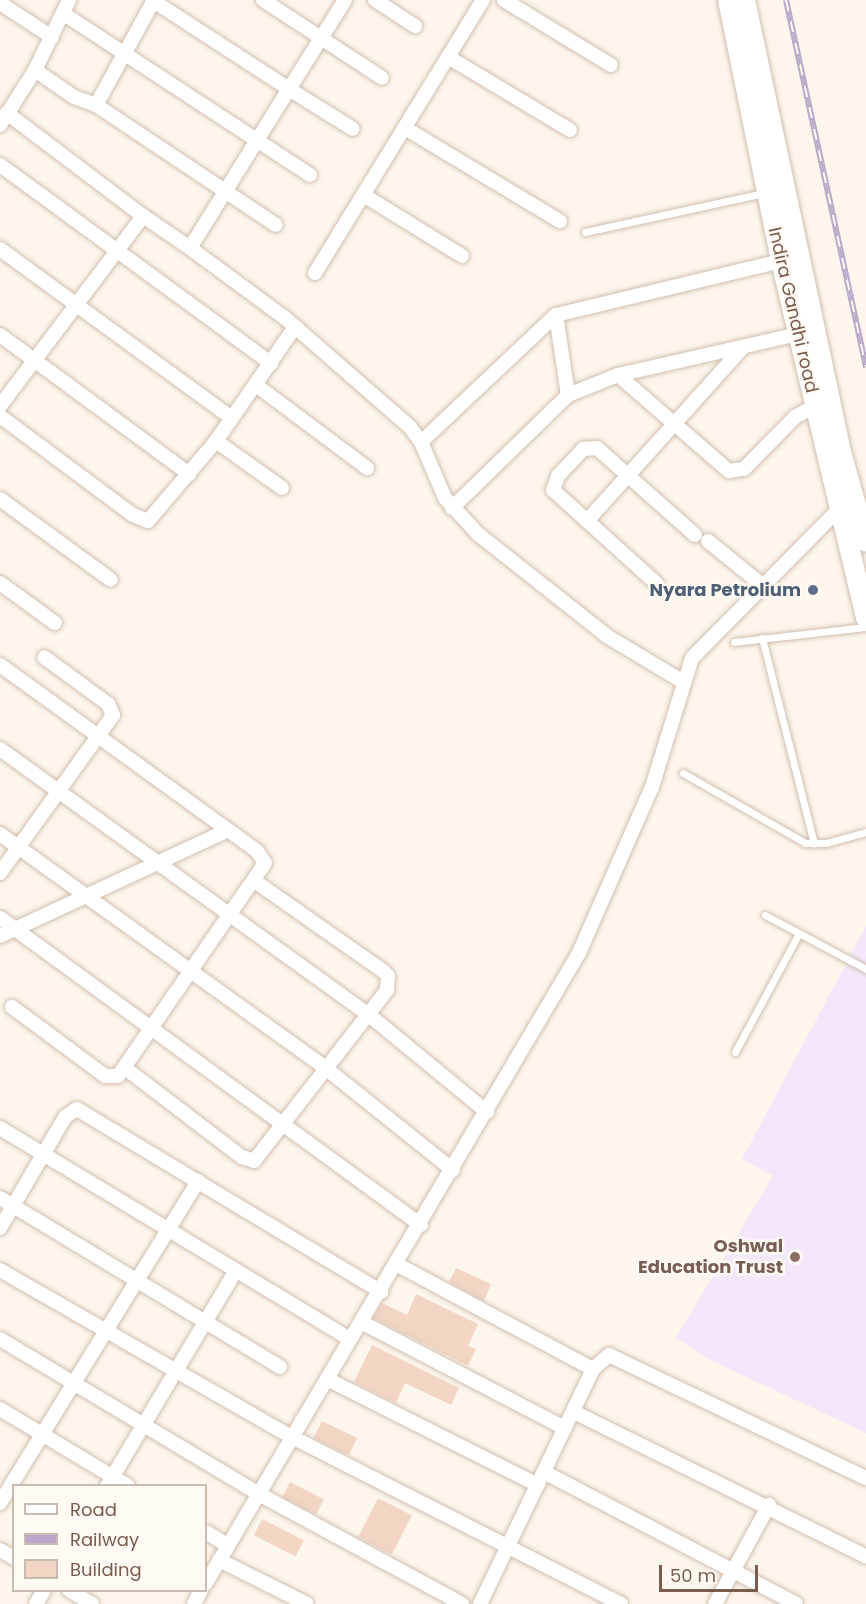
<!DOCTYPE html>
<html>
<head>
<meta charset="utf-8">
<style>
  body { margin:0 }
  #map { position:relative; width:866px; height:1604px; overflow:hidden; background:#fdf6ec; font-family:Poppins,sans-serif }
  div>[style] { position:absolute }
  [style*='--x'] { left:calc(var(--x)*1px); top:calc(var(--y)*1px); width:calc(var(--w)*1px); rotate:calc(var(--a)*1deg) }
  .education>* { inset:0; background:#f3e8fa }
  .building>* { inset:0; background:#f3d5c3; transform-origin:0 0 }
  .roads { filter:drop-shadow(0 0 2px #d1beb0) drop-shadow(0 0 2px #d1beb0) }
  .service>* { height:7px; margin:-3.5px; padding:0 3.5px; transform-origin:3.5px; border-radius:3.5px; background:#fff }
  .minor>* { height:14px; margin:-7px; padding:0 7px; transform-origin:7px; border-radius:7px; background:#fff }
  .secondary>* { height:20px; margin:-10px; padding:0 10px; transform-origin:10px; border-radius:10px; background:#fff }
  .rail>* { height:6px; margin-top:-3px; transform-origin:0; background:repeating-linear-gradient(90deg,#fffaf3 0 11px,#b9a8c9 0 22px); box-sizing:border-box; border-block:2px solid #b9a8c9 }
  .dots>* { width:16px; height:16px; translate:-50% -50%; box-sizing:border-box; border:3px solid #fffaf3; border-radius:50% }
  span { translate:-50% -50%; white-space:nowrap; text-align:center; line-height:1.15; -webkit-text-stroke:5px #fffaf3; paint-order:stroke }
  .street-label { font-size:18px; color:#7a5c4d }
  .service-label { font-size:18px; color:#4e5e75; font-weight:700 }
  .right { translate:-100% -50%; text-align:right }
  .education-label { font-size:18px; color:#785e54; font-weight:700 }
  .legend { position:absolute; left:12px; top:1484px; width:195px; height:108px; box-sizing:border-box; background:#fffaf3; border:2px solid #cabbb1; margin:0; padding:8px 10px; list-style:none; font-size:18px; color:#7a5c4d }
  .legend li { display:flex; align-items:center; gap:12px; height:30px }
  .legend b { width:30px; border:2px solid #cabbb1 }
  .scale { position:absolute; left:659px; top:1565px; width:99px; height:27px; box-sizing:border-box; border:3px solid #7a5c4d; border-top:0; padding-left:8px; font-size:18px; line-height:21px; white-space:nowrap; color:#7a5c4d; -webkit-text-stroke:4px #fffaf3; paint-order:stroke }
</style>
</head>
<body>
<div id="map">
  <div class="education">
    <div style="clip-path:polygon(866px 926px,866px 1433px,710px 1360px,676px 1338px,773px 1176px,742px 1159px)"></div>
  </div>
  <div class="building">
    <div style="clip-path:polygon(456px 1268px,491px 1284px,484px 1301px,449px 1282px)"></div>
    <div style="clip-path:polygon(416px 1294px,478px 1324px,468px 1346px,476px 1349px,468px 1366px,373px 1318px,382px 1303px,407px 1315px)"></div>
    <div style="clip-path:polygon(372px 1345px,459px 1388px,451px 1405px,405px 1383px,396px 1403px,354px 1382px)"></div>
    <div style="left:322px;top:1421px;width:39px;height:19px;rotate:26deg"></div>
    <div style="left:290px;top:1482px;width:38px;height:17px;rotate:27deg"></div>
    <div style="left:378px;top:1498px;width:38px;height:44px;rotate:27deg"></div>
    <div style="left:262px;top:1519px;width:47px;height:18px;rotate:27deg"></div>
  </div>
  <div class="roads">
    <div class="service">
      <div style="--x:585;--y:232;--w:183;--a:-12.3"></div>
      <div style="--x:762;--y:638;--w:212;--a:75.8"></div>
      <div style="--x:734;--y:642;--w:133;--a:-6.5"></div>
      <div style="--x:683;--y:773;--w:141;--a:29.8"></div>
      <div style="--x:805;--y:843;--w:21;--a:0"></div>
      <div style="--x:826;--y:843;--w:41;--a:-15.4"></div>
      <div style="--x:765;--y:915;--w:115;--a:28.1"></div>
      <div style="--x:735;--y:1052;--w:135;--a:-61.7"></div>
    </div>
    <div class="minor">
      <div style="--x:152;--y:0;--w:163;--a:33"></div>
      <div style="--x:289;--y:89;--w:105;--a:-57.8"></div>
      <div style="--x:154;--y:0;--w:120;--a:118.9"></div>
      <div style="--x:96;--y:105;--w:216;--a:33.7"></div>
      <div style="--x:263;--y:0;--w:142;--a:33.2"></div>
      <div style="--x:375;--y:0;--w:48;--a:33"></div>
      <div style="--x:504;--y:0;--w:125;--a:31.3"></div>
      <div style="--x:0;--y:3;--w:62;--a:33.2"></div>
      <div style="--x:64;--y:14;--w:294;--a:33.2"></div>
      <div style="--x:448;--y:57;--w:142;--a:30.9"></div>
      <div style="--x:35;--y:70;--w:47;--a:34.7"></div>
      <div style="--x:74;--y:97;--w:23;--a:20"></div>
      <div style="--x:0;--y:125;--w:65;--a:-57.5"></div>
      <div style="--x:35;--y:70;--w:78;--a:-64.1"></div>
      <div style="--x:405;--y:128;--w:181;--a:31"></div>
      <div style="--x:0;--y:165;--w:336;--a:36.2"></div>
      <div style="--x:365;--y:196;--w:114;--a:31.7"></div>
      <div style="--x:143;--y:216;--w:57;--a:34.2"></div>
      <div style="--x:190;--y:248;--w:187;--a:-58.1"></div>
      <div style="--x:289;--y:89;--w:75;--a:32"></div>
      <div style="--x:190;--y:248;--w:118;--a:36.4"></div>
      <div style="--x:285;--y:318;--w:166;--a:41.1"></div>
      <div style="--x:410;--y:427;--w:19;--a:54"></div>
      <div style="--x:421;--y:442;--w:61;--a:66.8"></div>
      <div style="--x:445;--y:498;--w:49;--a:47.5"></div>
      <div style="--x:478;--y:534;--w:164;--a:38.3"></div>
      <div style="--x:607;--y:636;--w:87;--a:31"></div>
      <div style="--x:0;--y:249;--w:287;--a:36.1"></div>
      <div style="--x:315;--y:273;--w:321;--a:-58.4"></div>
      <div style="--x:556;--y:315;--w:81;--a:81.5"></div>
      <div style="--x:0;--y:335;--w:235;--a:36.3"></div>
      <div style="--x:618;--y:375;--w:147;--a:40.9"></div>
      <div style="--x:729;--y:471;--w:15;--a:-8"></div>
      <div style="--x:744;--y:469;--w:73;--a:-45.6"></div>
      <div style="--x:795;--y:417;--w:23;--a:-29"></div>
      <div style="--x:256;--y:385;--w:139;--a:36.8"></div>
      <div style="--x:0;--y:406;--w:238;--a:-53"></div>
      <div style="--x:143;--y:216;--w:171;--a:-142.9"></div>
      <div style="--x:0;--y:416;--w:166;--a:36.7"></div>
      <div style="--x:133;--y:515;--w:16;--a:22"></div>
      <div style="--x:148;--y:521;--w:105;--a:-49.6"></div>
      <div style="--x:216;--y:441;--w:139;--a:-55.3"></div>
      <div style="--x:216;--y:441;--w:81;--a:35.5"></div>
      <div style="--x:421;--y:442;--w:185;--a:-43.3"></div>
      <div style="--x:556;--y:315;--w:231;--a:-13.5"></div>
      <div style="--x:0;--y:499;--w:137;--a:36.1"></div>
      <div style="--x:452;--y:508;--w:162;--a:-44.2"></div>
      <div style="--x:568;--y:395;--w:54;--a:-21.8"></div>
      <div style="--x:618;--y:375;--w:186;--a:-12.8"></div>
      <div style="--x:587;--y:521;--w:234;--a:-48.1"></div>
      <div style="--x:708;--y:541;--w:68;--a:39.1"></div>
      <div style="--x:0;--y:583;--w:68;--a:36"></div>
      <div style="--x:657;--y:584;--w:140;--a:-137.9"></div>
      <div style="--x:553;--y:490;--w:15;--a:-70"></div>
      <div style="--x:558;--y:476;--w:37;--a:-47"></div>
      <div style="--x:583;--y:449;--w:14;--a:-4"></div>
      <div style="--x:597;--y:448;--w:131;--a:41.6"></div>
      <div style="--x:0;--y:665;--w:317;--a:35.9"></div>
      <div style="--x:257;--y:851;--w:14;--a:56"></div>
      <div style="--x:265;--y:863;--w:259;--a:124.6"></div>
      <div style="--x:118;--y:1076;--w:13;--a:180"></div>
      <div style="--x:105;--y:1076;--w:116;--a:-143.4"></div>
      <div style="--x:0;--y:749;--w:455;--a:35.8"></div>
      <div style="--x:369;--y:1015;--w:153;--a:39.4"></div>
      <div style="--x:0;--y:834;--w:404;--a:35.7"></div>
      <div style="--x:328;--y:1070;--w:160;--a:38.7"></div>
      <div style="--x:0;--y:873;--w:194;--a:-54.4"></div>
      <div style="--x:113;--y:715;--w:12;--a:-114"></div>
      <div style="--x:108;--y:704;--w:79;--a:-143.7"></div>
      <div style="--x:0;--y:918;--w:521;--a:36.1"></div>
      <div style="--x:0;--y:936;--w:251;--a:-24.9"></div>
      <div style="--x:125;--y:1068;--w:147;--a:37.3"></div>
      <div style="--x:242;--y:1157;--w:13;--a:18"></div>
      <div style="--x:254;--y:1161;--w:217;--a:-52.1"></div>
      <div style="--x:387;--y:990;--w:14;--a:-86"></div>
      <div style="--x:388;--y:976;--w:7;--a:-135"></div>
      <div style="--x:383;--y:971;--w:155;--a:-145"></div>
      <div style="--x:0;--y:1128;--w:409;--a:31.1"></div>
      <div style="--x:0;--y:1198;--w:327;--a:31.1"></div>
      <div style="--x:0;--y:1228;--w:129;--a:-59.6"></div>
      <div style="--x:65;--y:1117;--w:14;--a:-34"></div>
      <div style="--x:77;--y:1109;--w:355;--a:31"></div>
      <div style="--x:398;--y:1265;--w:221;--a:28.1"></div>
      <div style="--x:0;--y:1270;--w:336;--a:29.8"></div>
      <div style="--x:292;--y:1437;--w:369;--a:26.9"></div>
      <div style="--x:361;--y:1322;--w:230;--a:27.5"></div>
      <div style="--x:0;--y:1339;--w:300;--a:30.9"></div>
      <div style="--x:257;--y:1493;--w:233;--a:28.4"></div>
      <div style="--x:327;--y:1379;--w:236;--a:26.7"></div>
      <div style="--x:0;--y:1409;--w:149;--a:31"></div>
      <div style="--x:574;--y:1412;--w:326;--a:26.3"></div>
      <div style="--x:544;--y:1472;--w:284;--a:27.6"></div>
      <div style="--x:107;--y:1486;--w:249;--a:-59.1"></div>
      <div style="--x:0;--y:1503;--w:378;--a:-58.4"></div>
      <div style="--x:206;--y:1532;--w:25;--a:32"></div>
      <div style="--x:0;--y:1550;--w:16;--a:30"></div>
      <div style="--x:219;--y:1560;--w:98;--a:26.6"></div>
      <div style="--x:206;--y:1583;--w:732;--a:-59.37"></div>
      <div style="--x:579;--y:953;--w:181;--a:-66.3"></div>
      <div style="--x:652;--y:787;--w:135;--a:-72.8"></div>
      <div style="--x:692;--y:658;--w:218;--a:-45.4"></div>
      <div style="--x:69;--y:1590;--w:27;--a:31"></div>
      <div style="--x:36;--y:1604;--w:16;--a:-60"></div>
      <div style="--x:194;--y:1604;--w:16;--a:-63"></div>
      <div style="--x:480;--y:1604;--w:261;--a:-64.3"></div>
      <div style="--x:593;--y:1369;--w:21;--a:-41"></div>
      <div style="--x:609;--y:1355;--w:285;--a:25.6"></div>
      <div style="--x:715;--y:1604;--w:113;--a:-61.4"></div>
    </div>
    <div class="secondary">
      <div style="--x:728;--y:0;--w:266;--a:78.5"></div>
      <div style="--x:781;--y:261;--w:367;--a:76.6"></div>
      <div style="--x:745;--y:0;--w:458;--a:78"></div>
      <div style="--x:840;--y:448;--w:97;--a:74.4"></div>
    </div>
  </div>
  <div class="rail">
    <div style="--x:786;--y:0;--w:376;--a:77.7"></div>
  </div>
  <div class="dots">
    <div style="left:813px;top:590px;background:#5c6f8a"></div>
    <div style="left:795px;top:1257px;background:#8d6e63"></div>
  </div>
  <div class="street-label">
    <span style="left:793px;top:310px;rotate:77deg">Indira Gandhi road</span>
  </div>
  <div class="service-label">
    <span class="right" style="left:801px;top:590px">Nyara Petrolium</span>
  </div>
  <div class="education-label">
    <span class="right" style="left:783px;top:1257px">Oshwal<br>Education Trust</span>
  </div>
  <ul class="legend">
  <li><b style="height:8px;background:#fff"></b>Road</li>
  <li><b style="height:8px;background:#b9a8c9"></b>Railway</li>
  <li><b style="height:16px;background:#f3d5c3"></b>Building</li>
  </ul>
  <div class="scale">50 m</div>
</div>
</body>
</html>
